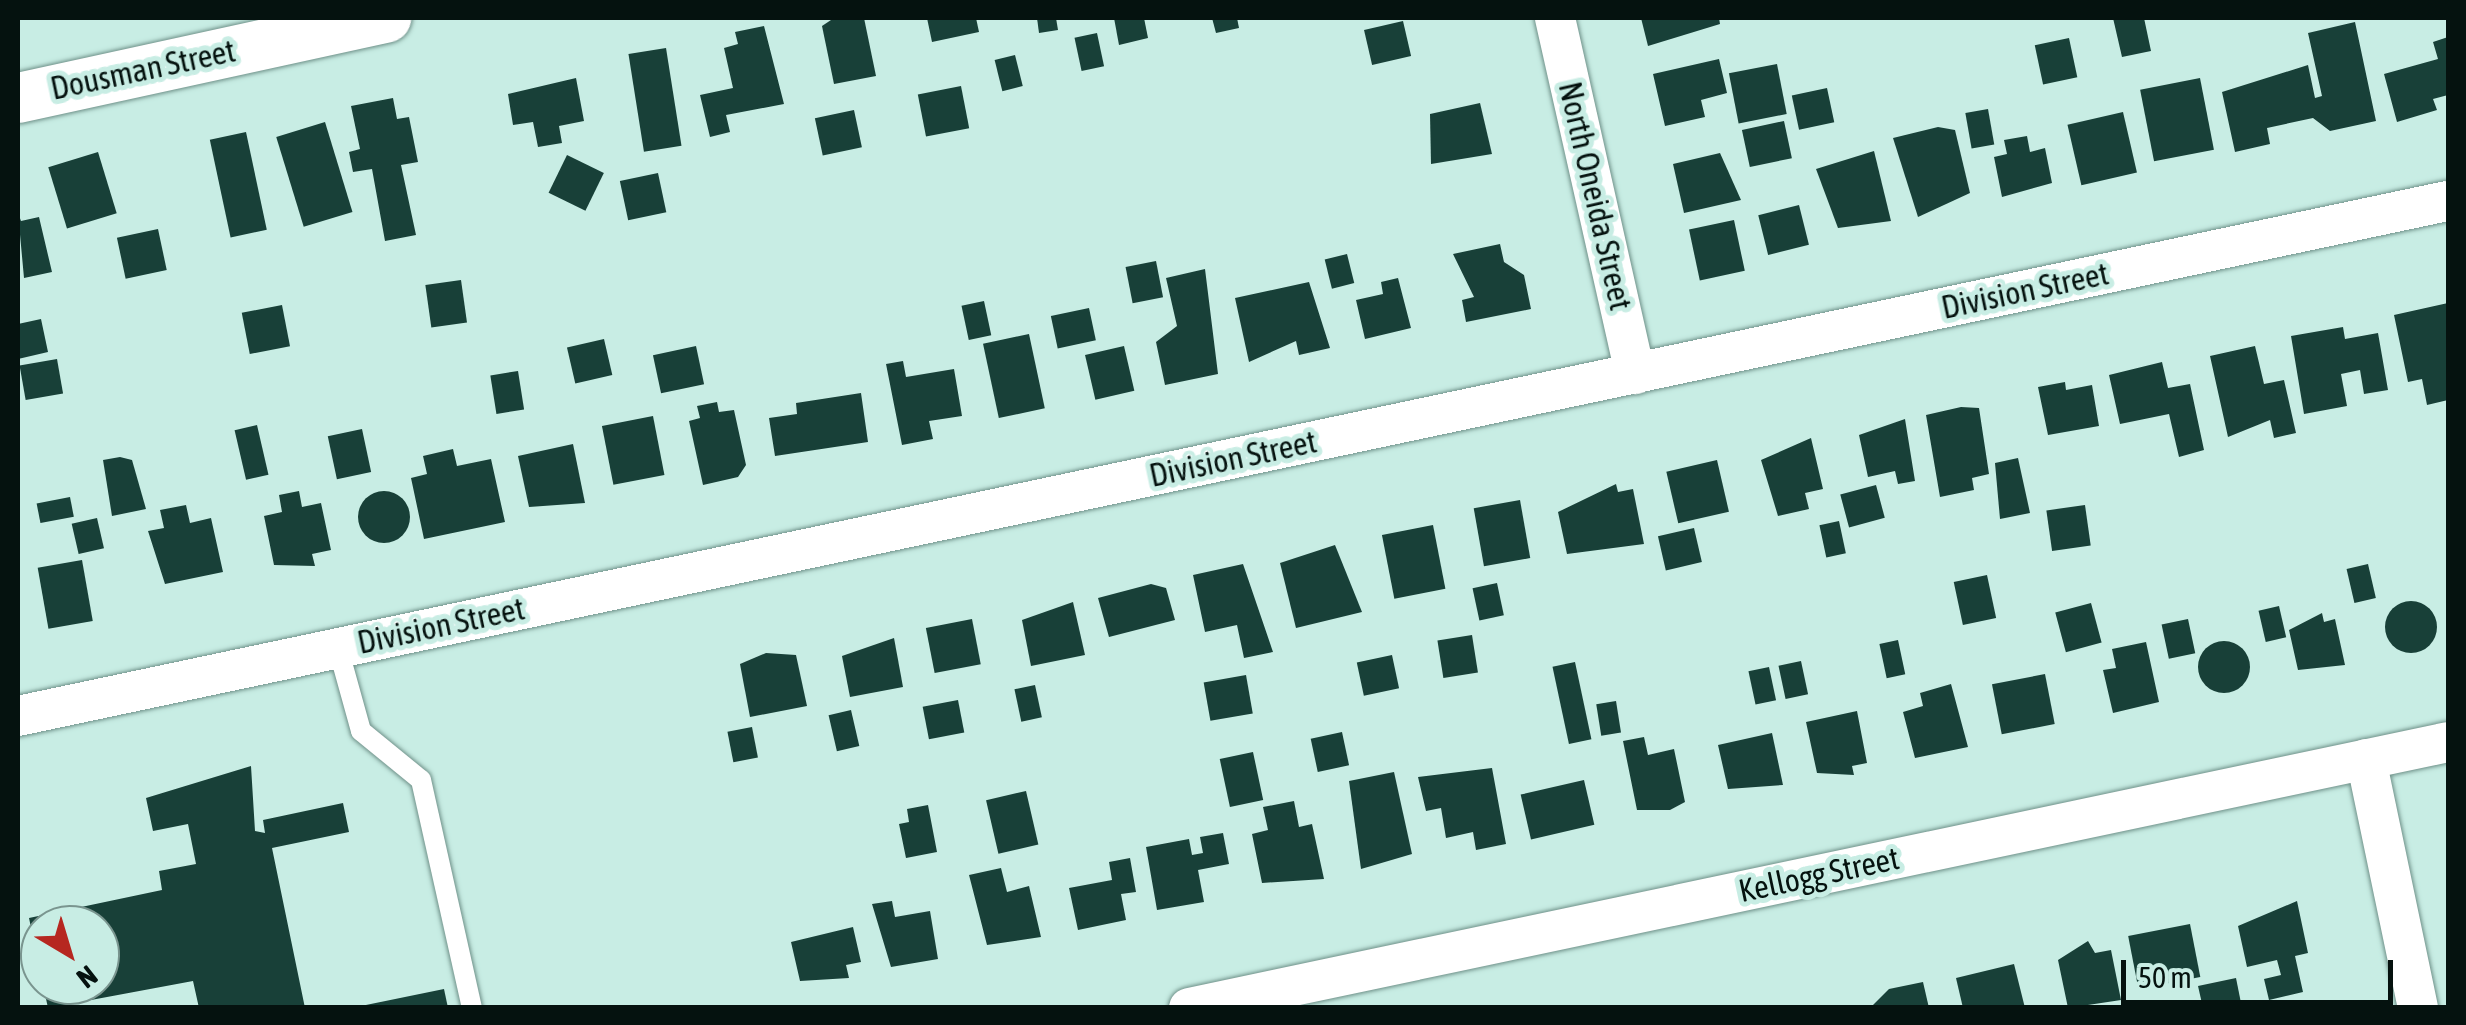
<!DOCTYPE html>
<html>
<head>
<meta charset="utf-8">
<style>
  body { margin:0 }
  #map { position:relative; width:2466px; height:1025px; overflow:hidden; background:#c8ede4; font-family:"Asap Condensed",sans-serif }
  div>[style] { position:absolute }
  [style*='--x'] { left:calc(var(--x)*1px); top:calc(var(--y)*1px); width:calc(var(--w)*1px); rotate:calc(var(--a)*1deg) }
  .building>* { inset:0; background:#184038; transform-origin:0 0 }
  .round { border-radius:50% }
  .roads { filter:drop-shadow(0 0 2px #6f9189) drop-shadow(0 0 2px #6f9189) }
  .service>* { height:20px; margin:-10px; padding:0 10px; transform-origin:10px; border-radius:10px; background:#fff }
  .minor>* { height:40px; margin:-20px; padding:0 20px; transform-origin:20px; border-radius:20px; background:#fff }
  .tertiary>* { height:50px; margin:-25px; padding:0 25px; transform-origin:25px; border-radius:25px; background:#fff }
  span { translate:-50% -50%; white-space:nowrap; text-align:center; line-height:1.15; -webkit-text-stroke:10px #c8ede4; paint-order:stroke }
  .street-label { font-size:32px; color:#05120f }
  .frame { position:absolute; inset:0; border:20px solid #05120f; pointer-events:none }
  .north { position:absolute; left:20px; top:905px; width:100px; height:100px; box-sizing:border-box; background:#c8ede4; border:2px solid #7a958f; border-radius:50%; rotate:142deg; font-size:28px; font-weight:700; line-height:40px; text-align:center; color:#05120f }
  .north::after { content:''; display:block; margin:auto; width:35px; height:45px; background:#b62720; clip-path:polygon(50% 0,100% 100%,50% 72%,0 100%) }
  .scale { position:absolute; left:2121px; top:960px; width:272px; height:45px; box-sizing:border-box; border:5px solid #05120f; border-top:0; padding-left:12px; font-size:30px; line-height:35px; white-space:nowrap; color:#05120f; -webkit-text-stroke:8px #c8ede4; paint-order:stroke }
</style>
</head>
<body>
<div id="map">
  <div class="building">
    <div style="clip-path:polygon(834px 18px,864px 18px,876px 76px,834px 84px,822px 26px)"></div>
    <div style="clip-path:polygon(927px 18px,976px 18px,979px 32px,932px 42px)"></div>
    <div style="clip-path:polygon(1037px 18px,1056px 18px,1058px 30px,1039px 33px)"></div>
    <div style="clip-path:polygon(1114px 18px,1144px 18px,1148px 38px,1119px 45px)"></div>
    <div style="clip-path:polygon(1212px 18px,1237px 18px,1239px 28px,1216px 33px)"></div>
    <div style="clip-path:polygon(1641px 18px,1719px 18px,1720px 24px,1648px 46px)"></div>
    <div style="clip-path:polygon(2113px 18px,2144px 18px,2151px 51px,2122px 57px)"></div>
    <div style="left:1403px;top:21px;width:36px;height:40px;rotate:77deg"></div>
    <div style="clip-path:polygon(2355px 22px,2376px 121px,2330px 131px,2313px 118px,2267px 128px,2270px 144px,2235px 152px,2222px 92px,2308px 65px,2315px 98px,2322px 96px,2308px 33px)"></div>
    <div style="clip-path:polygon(764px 26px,784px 104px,726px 115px,730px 132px,710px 137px,700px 95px,733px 88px,724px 48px,738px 44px,735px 32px)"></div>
    <div style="left:1097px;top:33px;width:34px;height:23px;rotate:78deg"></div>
    <div style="clip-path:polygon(2448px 37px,2448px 95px,2433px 99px,2437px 110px,2397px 122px,2384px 74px,2438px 59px,2433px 42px)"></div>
    <div style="left:2069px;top:38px;width:40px;height:35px;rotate:78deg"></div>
    <div style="left:666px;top:48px;width:99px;height:38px;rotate:81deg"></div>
    <div style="left:1015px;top:55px;width:32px;height:21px;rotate:76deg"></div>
    <div style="clip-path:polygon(1719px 59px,1727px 93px,1701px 100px,1705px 117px,1665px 126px,1653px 74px)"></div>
    <div style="left:1777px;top:64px;width:51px;height:49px;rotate:79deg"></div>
    <div style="clip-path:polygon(576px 78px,584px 121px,559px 126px,562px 143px,538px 147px,533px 122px,513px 125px,508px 94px)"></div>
    <div style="left:2200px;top:78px;width:73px;height:61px;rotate:79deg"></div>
    <div style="left:961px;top:86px;width:43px;height:44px;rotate:79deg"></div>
    <div style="left:1827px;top:88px;width:35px;height:36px;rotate:78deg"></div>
    <div style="clip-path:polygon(393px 98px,397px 119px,409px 117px,418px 162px,401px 165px,416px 235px,385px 241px,372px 169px,353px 172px,349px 152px,360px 149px,351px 106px)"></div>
    <div style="clip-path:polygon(1480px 103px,1492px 154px,1431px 164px,1430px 114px)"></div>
    <div style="left:1988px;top:109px;width:36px;height:23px;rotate:80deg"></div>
    <div style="left:854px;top:110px;width:38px;height:40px;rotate:78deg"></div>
    <div style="left:2123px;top:112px;width:62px;height:57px;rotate:77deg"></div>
    <div style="left:1784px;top:121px;width:38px;height:43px;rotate:78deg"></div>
    <div style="left:325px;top:122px;width:94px;height:51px;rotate:73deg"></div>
    <div style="clip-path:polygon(1938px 127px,1955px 130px,1970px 193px,1918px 217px,1893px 138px)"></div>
    <div style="left:246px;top:132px;width:100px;height:37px;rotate:78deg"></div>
    <div style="clip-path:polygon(2027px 136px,2030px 152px,2045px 148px,2052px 183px,2002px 197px,1994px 157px,2007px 154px,2004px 140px)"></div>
    <div style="clip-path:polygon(1874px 151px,1891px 221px,1838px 228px,1816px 169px)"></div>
    <div style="left:98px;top:152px;width:64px;height:52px;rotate:73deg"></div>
    <div style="clip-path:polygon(1720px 153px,1741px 200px,1684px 213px,1673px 164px)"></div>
    <div style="left:567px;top:155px;width:41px;height:42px;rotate:26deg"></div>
    <div style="left:658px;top:173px;width:40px;height:39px;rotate:78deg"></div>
    <div style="left:1799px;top:205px;width:41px;height:42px;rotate:76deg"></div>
    <div style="clip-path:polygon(18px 213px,21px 221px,39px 217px,52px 272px,24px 278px)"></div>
    <div style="left:1734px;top:220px;width:52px;height:46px;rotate:78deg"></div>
    <div style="left:158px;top:229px;width:42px;height:42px;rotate:78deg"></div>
    <div style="clip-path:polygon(1500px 244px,1504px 262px,1524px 275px,1531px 309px,1466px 322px,1462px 300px,1474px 297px,1453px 254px)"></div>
    <div style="left:1347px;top:254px;width:30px;height:23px;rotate:76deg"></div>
    <div style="left:1156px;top:261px;width:37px;height:31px;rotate:79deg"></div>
    <div style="clip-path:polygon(1205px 269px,1218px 374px,1165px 385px,1156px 342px,1177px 326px,1166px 278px)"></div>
    <div style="clip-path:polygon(1398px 278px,1411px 328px,1365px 339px,1356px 300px,1383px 294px,1381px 282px)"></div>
    <div style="left:461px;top:280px;width:43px;height:36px;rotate:82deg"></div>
    <div style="clip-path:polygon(1309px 282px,1330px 348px,1299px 355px,1296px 341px,1249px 362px,1235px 298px)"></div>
    <div style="left:984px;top:301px;width:35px;height:23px;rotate:78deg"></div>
    <div style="clip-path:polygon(2448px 303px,2448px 400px,2427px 405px,2422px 379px,2408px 382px,2394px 315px)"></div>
    <div style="left:282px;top:305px;width:42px;height:41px;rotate:79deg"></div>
    <div style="left:1089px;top:308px;width:33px;height:39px;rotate:78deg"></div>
    <div style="clip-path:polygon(41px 319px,48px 352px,18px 359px,18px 324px)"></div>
    <div style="clip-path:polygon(2343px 327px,2345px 339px,2378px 333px,2388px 390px,2364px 394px,2360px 370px,2341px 374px,2347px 406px,2304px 414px,2291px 336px)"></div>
    <div style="left:1029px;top:334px;width:76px;height:47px;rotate:78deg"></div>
    <div style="left:604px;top:339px;width:37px;height:38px;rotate:77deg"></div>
    <div style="left:696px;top:346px;width:39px;height:44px;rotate:78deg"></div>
    <div style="left:1124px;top:346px;width:46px;height:40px;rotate:77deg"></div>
    <div style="clip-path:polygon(2255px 346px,2264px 384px,2284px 380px,2296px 433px,2274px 438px,2270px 420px,2228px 437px,2210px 356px)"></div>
    <div style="left:57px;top:359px;width:35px;height:38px;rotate:80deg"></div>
    <div style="clip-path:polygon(903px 361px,906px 377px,954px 369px,962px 416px,929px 421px,933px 439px,902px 445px,886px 364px)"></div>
    <div style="clip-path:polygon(2162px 362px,2168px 388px,2190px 384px,2204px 450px,2179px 457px,2169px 414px,2120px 424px,2109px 375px)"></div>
    <div style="left:518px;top:371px;width:39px;height:28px;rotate:81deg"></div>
    <div style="clip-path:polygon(2065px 382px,2066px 390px,2092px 385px,2099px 426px,2048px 435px,2038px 387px)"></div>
    <div style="clip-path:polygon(861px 393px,868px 442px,775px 456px,769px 418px,797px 414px,796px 403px)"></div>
    <div style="clip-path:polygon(717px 402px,719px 412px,734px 410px,746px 465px,738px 477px,703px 485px,689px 421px,700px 418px,697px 406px)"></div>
    <div style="clip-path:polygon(1961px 407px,1979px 408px,1989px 474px,1972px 478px,1974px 490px,1940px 497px,1926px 415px)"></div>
    <div style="left:653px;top:416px;width:60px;height:52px;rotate:79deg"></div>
    <div style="clip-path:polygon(1905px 419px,1915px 481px,1898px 484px,1895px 471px,1868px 477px,1859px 435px)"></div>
    <div style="left:257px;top:425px;width:51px;height:23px;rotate:77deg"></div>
    <div style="left:362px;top:429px;width:44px;height:35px;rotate:78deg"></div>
    <div style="clip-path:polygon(1811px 438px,1823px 489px,1805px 493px,1809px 509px,1778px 516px,1761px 460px)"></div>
    <div style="clip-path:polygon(573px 444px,585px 503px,529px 507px,518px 456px)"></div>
    <div style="clip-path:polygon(453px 449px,457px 466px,491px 459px,505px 522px,424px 539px,411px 478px,427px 474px,423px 456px)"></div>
    <div style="clip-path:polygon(120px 457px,132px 460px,146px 509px,112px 516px,103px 460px)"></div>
    <div style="clip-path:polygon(2018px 458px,2030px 513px,2000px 519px,1995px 463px)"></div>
    <div style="left:1717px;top:460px;width:53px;height:52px;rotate:77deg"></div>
    <div style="clip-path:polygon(1616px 484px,1618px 492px,1633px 489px,1644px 544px,1567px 554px,1558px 512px)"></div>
    <div style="left:1876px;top:485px;width:34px;height:37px;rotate:75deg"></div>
    <div class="round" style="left:358px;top:491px;width:52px;height:52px"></div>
    <div style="clip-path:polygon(299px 491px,302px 507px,321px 503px,331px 550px,312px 554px,315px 566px,274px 565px,264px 516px,282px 512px,279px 495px)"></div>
    <div style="left:70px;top:497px;width:20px;height:34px;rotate:79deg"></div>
    <div style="left:1520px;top:500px;width:59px;height:47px;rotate:80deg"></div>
    <div style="clip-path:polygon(186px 505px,190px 523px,211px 518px,223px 572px,165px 584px,148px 531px,164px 528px,160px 510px)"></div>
    <div style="left:2085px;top:505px;width:41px;height:39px;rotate:82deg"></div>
    <div style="left:97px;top:518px;width:31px;height:26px;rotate:77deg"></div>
    <div style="left:1839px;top:521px;width:33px;height:20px;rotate:78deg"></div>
    <div style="left:1433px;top:525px;width:65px;height:52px;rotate:79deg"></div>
    <div style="left:1694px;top:528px;width:35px;height:37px;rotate:77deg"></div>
    <div style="clip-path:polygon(1335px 545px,1362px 612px,1296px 628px,1280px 563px)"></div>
    <div style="left:82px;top:560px;width:62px;height:45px;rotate:80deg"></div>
    <div style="clip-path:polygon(1243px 564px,1273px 652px,1244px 658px,1237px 625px,1205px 632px,1193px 575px)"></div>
    <div style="left:2368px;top:564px;width:35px;height:22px;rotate:77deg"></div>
    <div style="left:1987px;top:575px;width:44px;height:34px;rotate:78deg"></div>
    <div style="left:1497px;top:583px;width:33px;height:25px;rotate:78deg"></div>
    <div style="clip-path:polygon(1151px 584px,1166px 588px,1175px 620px,1109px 637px,1098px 598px)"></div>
    <div class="round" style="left:2385px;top:601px;width:52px;height:52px"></div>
    <div style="clip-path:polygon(1073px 602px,1085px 655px,1031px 666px,1022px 620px)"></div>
    <div style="left:2091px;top:603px;width:41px;height:37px;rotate:75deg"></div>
    <div style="left:2279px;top:606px;width:32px;height:21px;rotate:77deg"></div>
    <div style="clip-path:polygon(2322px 613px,2324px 622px,2335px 619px,2345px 665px,2298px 670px,2289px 630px)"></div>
    <div style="left:972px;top:619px;width:46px;height:47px;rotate:79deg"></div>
    <div style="left:2188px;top:619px;width:35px;height:27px;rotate:78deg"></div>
    <div style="left:1472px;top:635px;width:38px;height:35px;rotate:81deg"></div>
    <div style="clip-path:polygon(894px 638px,903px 687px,850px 697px,842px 656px)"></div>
    <div style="left:1898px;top:640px;width:35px;height:19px;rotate:78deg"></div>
    <div class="round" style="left:2198px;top:641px;width:52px;height:52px"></div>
    <div style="clip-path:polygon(2146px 642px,2159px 702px,2113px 713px,2103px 670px,2116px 668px,2112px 649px)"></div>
    <div style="clip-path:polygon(766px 653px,796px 655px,807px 706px,750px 717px,740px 664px)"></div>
    <div style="left:1392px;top:655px;width:34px;height:36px;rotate:78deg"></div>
    <div style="left:1801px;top:661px;width:34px;height:23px;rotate:78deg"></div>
    <div style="left:1575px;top:662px;width:79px;height:23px;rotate:78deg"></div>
    <div style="left:1769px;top:667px;width:34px;height:21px;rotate:78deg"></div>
    <div style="left:2045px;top:674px;width:51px;height:54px;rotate:79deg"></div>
    <div style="left:1246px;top:675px;width:39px;height:43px;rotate:80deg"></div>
    <div style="clip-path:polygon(1951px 684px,1968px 747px,1915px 758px,1903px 712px,1923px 706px,1920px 693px)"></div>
    <div style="left:1035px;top:685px;width:33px;height:21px;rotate:78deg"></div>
    <div style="left:958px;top:700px;width:33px;height:36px;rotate:79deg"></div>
    <div style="left:1616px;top:701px;width:32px;height:20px;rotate:81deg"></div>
    <div style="left:851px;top:710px;width:37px;height:23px;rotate:77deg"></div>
    <div style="clip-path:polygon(1857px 711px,1867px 763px,1852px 766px,1854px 775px,1817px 773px,1806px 722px)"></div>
    <div style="left:752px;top:727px;width:31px;height:25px;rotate:79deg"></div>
    <div style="left:1342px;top:732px;width:34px;height:32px;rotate:78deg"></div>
    <div style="clip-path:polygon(1772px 733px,1783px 785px,1728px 789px,1718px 745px)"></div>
    <div style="clip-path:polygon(1644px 737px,1648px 755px,1674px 749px,1685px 802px,1670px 810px,1637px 810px,1623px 741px)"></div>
    <div style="left:1253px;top:752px;width:49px;height:34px;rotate:78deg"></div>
    <div style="clip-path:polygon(251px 766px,255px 831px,265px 833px,263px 820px,343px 803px,349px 832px,272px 848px,305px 1008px,199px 1008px,193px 981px,48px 1008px,43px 985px,100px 985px,100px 925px,40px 925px,38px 962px,29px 918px,162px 890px,159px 871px,196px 864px,188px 824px,153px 831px,146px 798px)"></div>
    <div style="clip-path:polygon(1492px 768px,1506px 844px,1476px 850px,1473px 832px,1446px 838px,1441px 808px,1426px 811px,1418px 777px)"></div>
    <div style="clip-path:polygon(1394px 772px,1412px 854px,1361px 869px,1349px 781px)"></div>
    <div style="left:1584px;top:780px;width:46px;height:65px;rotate:77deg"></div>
    <div style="left:1026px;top:791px;width:55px;height:41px;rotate:77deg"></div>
    <div style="clip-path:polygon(1294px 801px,1299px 827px,1312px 824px,1324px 879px,1262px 883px,1252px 834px,1268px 830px,1263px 807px)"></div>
    <div style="clip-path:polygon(928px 805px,937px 852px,906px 858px,899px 824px,909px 822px,907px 809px)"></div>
    <div style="clip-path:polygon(1223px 833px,1229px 864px,1198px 870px,1204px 902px,1157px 910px,1146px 847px,1189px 839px,1192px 855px,1203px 853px,1200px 837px)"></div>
    <div style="clip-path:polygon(1130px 858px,1136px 892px,1121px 894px,1126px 920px,1078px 930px,1069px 888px,1112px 880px,1109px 862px)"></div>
    <div style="clip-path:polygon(1001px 868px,1007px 892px,1029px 886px,1041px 937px,987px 945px,969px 875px)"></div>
    <div style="clip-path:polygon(892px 901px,895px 917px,930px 911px,938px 959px,891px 967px,872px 904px)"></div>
    <div style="clip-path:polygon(2297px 901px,2308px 953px,2295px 956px,2303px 992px,2269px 1000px,2264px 979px,2281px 975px,2277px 960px,2247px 967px,2238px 926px)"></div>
    <div style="left:2190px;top:924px;width:54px;height:63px;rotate:79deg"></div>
    <div style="clip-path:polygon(853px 927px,861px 962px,846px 965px,849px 978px,800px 981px,791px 942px)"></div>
    <div style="clip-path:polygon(2088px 941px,2095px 953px,2111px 950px,2121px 1000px,2068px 1008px,2058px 960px)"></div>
    <div style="clip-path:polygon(2014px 964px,2025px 1008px,1963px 1008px,1956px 978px)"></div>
    <div style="clip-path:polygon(2236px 978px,2242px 1008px,2203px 1008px,2198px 986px)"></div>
    <div style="clip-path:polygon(1923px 982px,1929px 1008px,1870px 1008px,1889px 989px)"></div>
    <div style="clip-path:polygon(444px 989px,448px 1008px,362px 1008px,361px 1006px)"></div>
  </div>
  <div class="roads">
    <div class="service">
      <div style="--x:338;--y:648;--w:86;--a:74.5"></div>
      <div style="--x:361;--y:731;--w:77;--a:39.2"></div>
      <div style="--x:421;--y:780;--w:234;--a:77.4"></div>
    </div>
    <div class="minor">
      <div style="--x:1555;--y:18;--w:365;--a:77.3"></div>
      <div style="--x:18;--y:716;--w:2484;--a:-11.97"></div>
      <div style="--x:2366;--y:759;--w:254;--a:78.2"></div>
      <div style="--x:1189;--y:1008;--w:1287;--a:-11.93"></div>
    </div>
    <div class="tertiary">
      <div style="--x:18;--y:98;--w:377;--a:-12.3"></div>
    </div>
  </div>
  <div class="street-label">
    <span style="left:143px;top:70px;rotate:-12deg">Dousman Street</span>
    <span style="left:1595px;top:196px;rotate:77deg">North Oneida Street</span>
    <span style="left:2025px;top:291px;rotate:-12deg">Division Street</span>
    <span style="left:1233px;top:459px;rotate:-12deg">Division Street</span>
    <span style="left:441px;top:626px;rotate:-12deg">Division Street</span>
    <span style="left:1819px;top:875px;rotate:-12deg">Kellogg Street</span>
  </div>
  <div class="frame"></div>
  <div class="north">N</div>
  <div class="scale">50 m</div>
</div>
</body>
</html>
